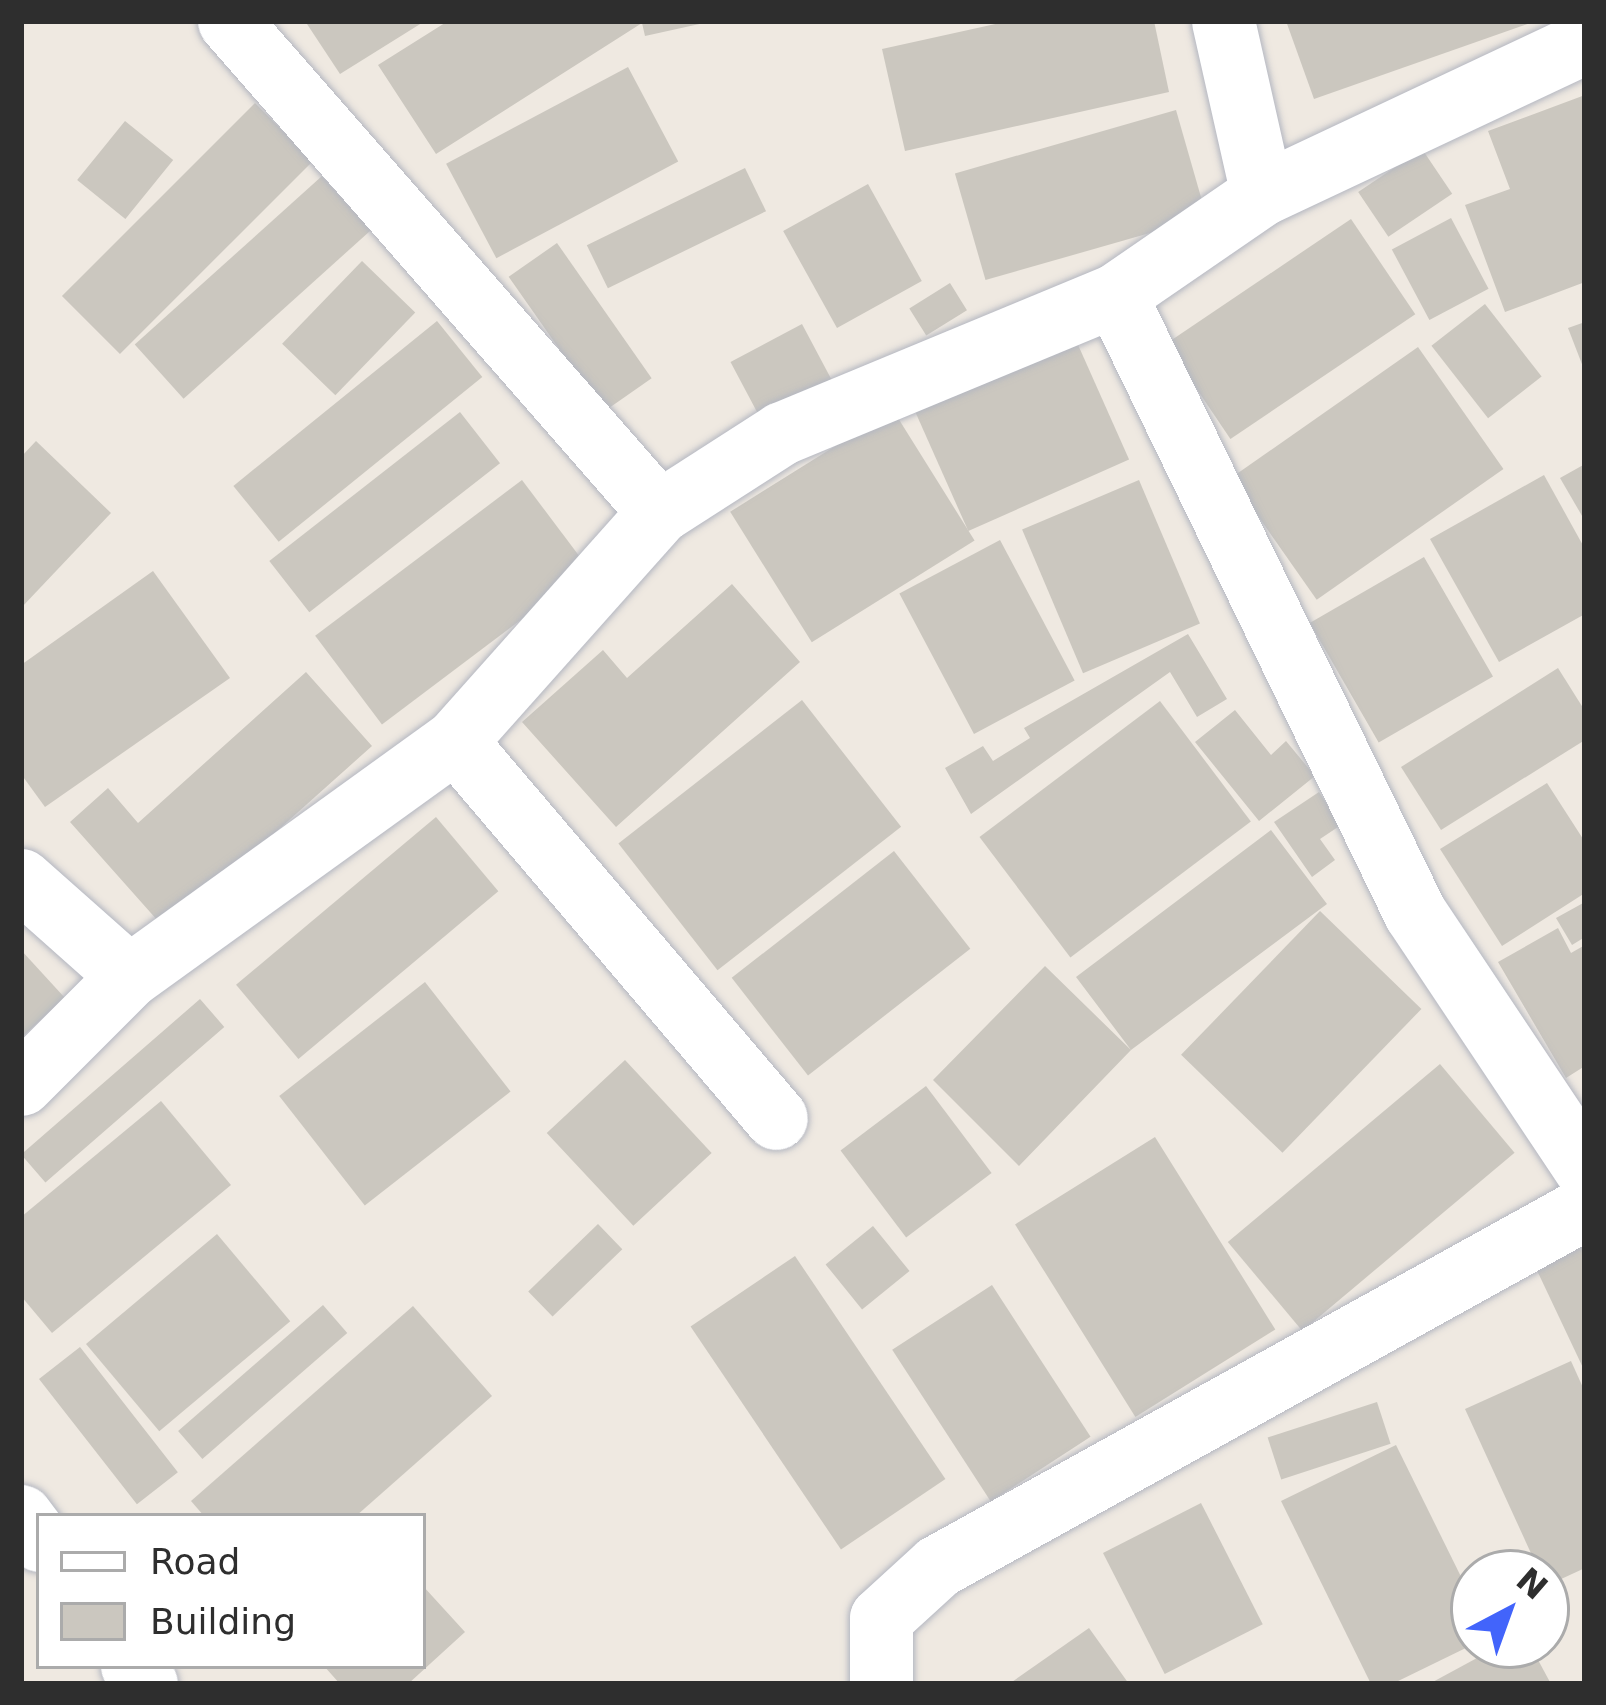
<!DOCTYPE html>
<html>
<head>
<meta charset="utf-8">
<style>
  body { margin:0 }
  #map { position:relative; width:1606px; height:1705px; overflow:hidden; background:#efe9e1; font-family:"DejaVu Sans",sans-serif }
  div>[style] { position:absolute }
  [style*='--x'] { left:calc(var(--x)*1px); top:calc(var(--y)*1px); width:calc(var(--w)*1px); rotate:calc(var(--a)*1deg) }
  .building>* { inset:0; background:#cbc7bf; transform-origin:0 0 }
  .roads { filter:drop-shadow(0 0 3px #b4b7c1) drop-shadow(0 0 3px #b4b7c1) }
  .minor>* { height:63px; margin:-31.5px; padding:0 31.5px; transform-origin:31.5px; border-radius:31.5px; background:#fff }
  span { translate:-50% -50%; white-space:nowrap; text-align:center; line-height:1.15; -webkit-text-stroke:9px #fff; paint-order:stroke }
  .frame { position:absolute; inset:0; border:24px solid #2e2e2e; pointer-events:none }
  .legend { position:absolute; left:36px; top:1513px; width:390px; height:156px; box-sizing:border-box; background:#fff; border:3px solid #ababab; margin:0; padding:15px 21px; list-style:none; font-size:36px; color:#2e2e2e }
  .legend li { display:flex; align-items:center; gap:24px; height:60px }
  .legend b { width:60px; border:3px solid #ababab }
  .north { position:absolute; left:1450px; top:1549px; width:120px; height:120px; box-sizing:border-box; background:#fff; border:3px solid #ababab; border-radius:50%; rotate:41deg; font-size:33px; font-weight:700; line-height:48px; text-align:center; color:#2e2e2e }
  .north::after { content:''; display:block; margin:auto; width:42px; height:54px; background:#4264fb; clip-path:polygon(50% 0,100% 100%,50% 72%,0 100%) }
</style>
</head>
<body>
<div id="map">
  <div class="building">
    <div style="clip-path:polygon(305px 21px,425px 21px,340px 74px)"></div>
    <div style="clip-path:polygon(448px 21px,704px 21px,704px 23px,645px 36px,642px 23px,436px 154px,378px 65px)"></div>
    <div style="clip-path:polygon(1009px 21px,1154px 21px,1169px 92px,905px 151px,882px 49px)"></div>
    <div style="clip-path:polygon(1286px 21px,1533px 21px,1533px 22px,1314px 99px)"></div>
    <div style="left:628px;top:67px;width:107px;height:206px;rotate:62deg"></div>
    <div style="clip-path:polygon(1585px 95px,1585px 282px,1505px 312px,1465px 205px,1510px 189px,1488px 131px)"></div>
    <div style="left:255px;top:103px;width:82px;height:273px;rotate:45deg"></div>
    <div style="left:1176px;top:110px;width:111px;height:230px;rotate:74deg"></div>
    <div style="left:125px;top:121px;width:62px;height:76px;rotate:39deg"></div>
    <div style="left:1422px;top:149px;width:54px;height:77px;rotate:56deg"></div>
    <div style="left:745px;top:168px;width:48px;height:176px;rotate:64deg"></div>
    <div style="left:322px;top:176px;width:73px;height:252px;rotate:48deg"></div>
    <div style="left:868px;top:184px;width:111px;height:97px;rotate:61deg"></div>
    <div style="left:1451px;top:218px;width:80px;height:67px;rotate:62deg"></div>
    <div style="left:1351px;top:219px;width:115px;height:223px;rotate:56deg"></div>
    <div style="left:557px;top:243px;width:165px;height:59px;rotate:55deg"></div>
    <div style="left:362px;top:261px;width:74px;height:115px;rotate:44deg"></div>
    <div style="left:950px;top:283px;width:32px;height:48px;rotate:58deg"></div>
    <div style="left:1485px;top:304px;width:92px;height:68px;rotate:52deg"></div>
    <div style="left:437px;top:321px;width:72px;height:262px;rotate:51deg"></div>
    <div style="clip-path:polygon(1585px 322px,1585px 372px,1568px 328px)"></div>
    <div style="left:802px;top:324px;width:69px;height:81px;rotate:62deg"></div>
    <div style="left:1075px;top:338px;width:133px;height:176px;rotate:66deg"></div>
    <div style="left:1418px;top:347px;width:149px;height:228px;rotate:55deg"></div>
    <div style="left:893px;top:410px;width:154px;height:192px;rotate:58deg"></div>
    <div style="left:460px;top:412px;width:65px;height:242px;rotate:52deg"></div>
    <div style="clip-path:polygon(36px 441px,111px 513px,21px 608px,21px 457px)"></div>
    <div style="clip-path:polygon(1585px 464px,1585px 521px,1560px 478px)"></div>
    <div style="clip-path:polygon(1544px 475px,1585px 549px,1585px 614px,1499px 662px,1430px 539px)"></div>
    <div style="left:522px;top:480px;width:111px;height:259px;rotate:53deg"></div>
    <div style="left:1139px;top:480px;width:156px;height:127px;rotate:67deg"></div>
    <div style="left:1000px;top:540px;width:159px;height:114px;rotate:62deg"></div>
    <div style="left:1424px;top:557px;width:138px;height:132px;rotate:60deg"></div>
    <div style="clip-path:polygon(153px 571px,230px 678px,45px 807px,21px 774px,21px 665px)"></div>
    <div style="clip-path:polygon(732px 584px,800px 662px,616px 827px,522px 722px,603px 650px,627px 678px)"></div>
    <div style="clip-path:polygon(1188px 634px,1227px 699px,1197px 717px,1170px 672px,971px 814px,945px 768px,983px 746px,993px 761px,1030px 738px,1024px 728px)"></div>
    <div style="clip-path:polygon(1558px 668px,1585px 711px,1585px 740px,1441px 830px,1401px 767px)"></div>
    <div style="clip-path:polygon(306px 672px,372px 746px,166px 930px,70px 822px,108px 788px,138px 823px)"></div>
    <div style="left:802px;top:700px;width:161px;height:233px;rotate:52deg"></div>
    <div style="left:1160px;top:701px;width:151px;height:226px;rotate:53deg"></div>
    <div style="clip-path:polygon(1235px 710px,1271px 755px,1286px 741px,1315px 776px,1259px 821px,1195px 742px)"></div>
    <div style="clip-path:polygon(1547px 783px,1585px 842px,1585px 893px,1502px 946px,1440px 849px)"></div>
    <div style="clip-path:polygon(1319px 792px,1341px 825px,1320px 839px,1335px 860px,1312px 877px,1274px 822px)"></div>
    <div style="left:436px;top:817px;width:97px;height:261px;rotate:50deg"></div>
    <div style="clip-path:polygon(1271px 830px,1327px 904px,1131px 1050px,1019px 1166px,933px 1080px,1045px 966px,1131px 1050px,1076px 977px)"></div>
    <div style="left:894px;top:851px;width:124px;height:206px;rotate:52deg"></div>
    <div style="clip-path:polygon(1585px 902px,1585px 937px,1572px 945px,1556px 918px)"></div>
    <div style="left:1320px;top:911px;width:141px;height:200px;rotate:44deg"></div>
    <div style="clip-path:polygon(1558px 928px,1571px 953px,1585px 945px,1585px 1066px,1566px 1078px,1498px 962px)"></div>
    <div style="clip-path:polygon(21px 950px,65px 998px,21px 1038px)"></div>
    <div style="left:425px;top:982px;width:139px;height:185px;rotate:52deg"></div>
    <div style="left:200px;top:999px;width:37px;height:237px;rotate:49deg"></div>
    <div style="left:625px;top:1060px;width:127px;height:107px;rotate:47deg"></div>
    <div style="left:1440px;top:1064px;width:116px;height:277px;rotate:50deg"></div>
    <div style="left:926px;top:1086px;width:109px;height:107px;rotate:53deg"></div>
    <div style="clip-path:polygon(161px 1101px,231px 1185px,52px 1333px,21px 1296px,21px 1217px)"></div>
    <div style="left:1155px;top:1137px;width:227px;height:165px;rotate:58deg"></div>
    <div style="left:598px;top:1224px;width:35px;height:97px;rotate:46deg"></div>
    <div style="left:873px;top:1226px;width:58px;height:61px;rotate:51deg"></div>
    <div style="left:217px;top:1234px;width:114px;height:171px;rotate:50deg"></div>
    <div style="clip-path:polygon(1585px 1237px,1585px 1372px,1533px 1262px)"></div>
    <div style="left:795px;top:1256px;width:269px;height:126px;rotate:56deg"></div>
    <div style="left:992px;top:1285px;width:181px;height:119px;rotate:57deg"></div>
    <div style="left:323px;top:1305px;width:37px;height:192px;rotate:49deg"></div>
    <div style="clip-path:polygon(413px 1306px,492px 1396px,356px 1516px,204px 1516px,191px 1501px)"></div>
    <div style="left:80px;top:1347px;width:159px;height:52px;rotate:52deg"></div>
    <div style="clip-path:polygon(1571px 1361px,1585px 1392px,1585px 1568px,1546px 1586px,1465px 1409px)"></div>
    <div style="left:1377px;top:1402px;width:44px;height:115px;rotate:72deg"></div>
    <div style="clip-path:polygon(1396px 1445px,1474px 1603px,1474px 1644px,1392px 1684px,1371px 1684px,1281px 1501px)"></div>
    <div style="left:1201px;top:1503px;width:136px;height:110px;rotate:63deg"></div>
    <div style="clip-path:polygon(423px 1586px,465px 1632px,408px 1684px,340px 1684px,324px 1666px,423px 1666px)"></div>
    <div style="clip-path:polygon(1089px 1628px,1129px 1684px,1009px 1684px)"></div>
    <div style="clip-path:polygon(1501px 1645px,1530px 1645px,1551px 1684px,1429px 1684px)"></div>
  </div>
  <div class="roads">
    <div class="minor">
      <div style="--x:229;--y:21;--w:653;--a:48.79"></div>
      <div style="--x:659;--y:512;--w:307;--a:131.7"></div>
      <div style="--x:1223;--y:21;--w:177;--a:77.3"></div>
      <div style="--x:1262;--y:194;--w:357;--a:-25.2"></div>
      <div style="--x:1115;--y:295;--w:687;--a:64.11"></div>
      <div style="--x:1415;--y:913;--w:306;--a:56.3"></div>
      <div style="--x:659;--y:512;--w:146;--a:-32.7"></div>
      <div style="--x:782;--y:433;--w:360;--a:-22.5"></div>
      <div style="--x:1115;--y:295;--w:178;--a:-34.5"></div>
      <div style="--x:21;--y:880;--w:144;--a:41.6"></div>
      <div style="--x:21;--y:1084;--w:153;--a:-45"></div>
      <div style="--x:129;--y:976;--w:402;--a:-35.8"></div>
      <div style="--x:455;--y:741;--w:495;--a:49.6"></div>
      <div style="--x:21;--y:1516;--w:30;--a:53"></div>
      <div style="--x:132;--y:1666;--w:23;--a:52"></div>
      <div style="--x:881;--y:1684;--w:66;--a:-90"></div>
      <div style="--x:881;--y:1618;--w:77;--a:-42.4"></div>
      <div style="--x:938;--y:1566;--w:739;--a:-28.96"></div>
    </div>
  </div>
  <div class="frame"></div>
  <ul class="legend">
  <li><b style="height:15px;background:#fff"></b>Road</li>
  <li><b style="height:33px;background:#cbc7bf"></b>Building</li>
  </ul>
  <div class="north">N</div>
</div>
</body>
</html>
